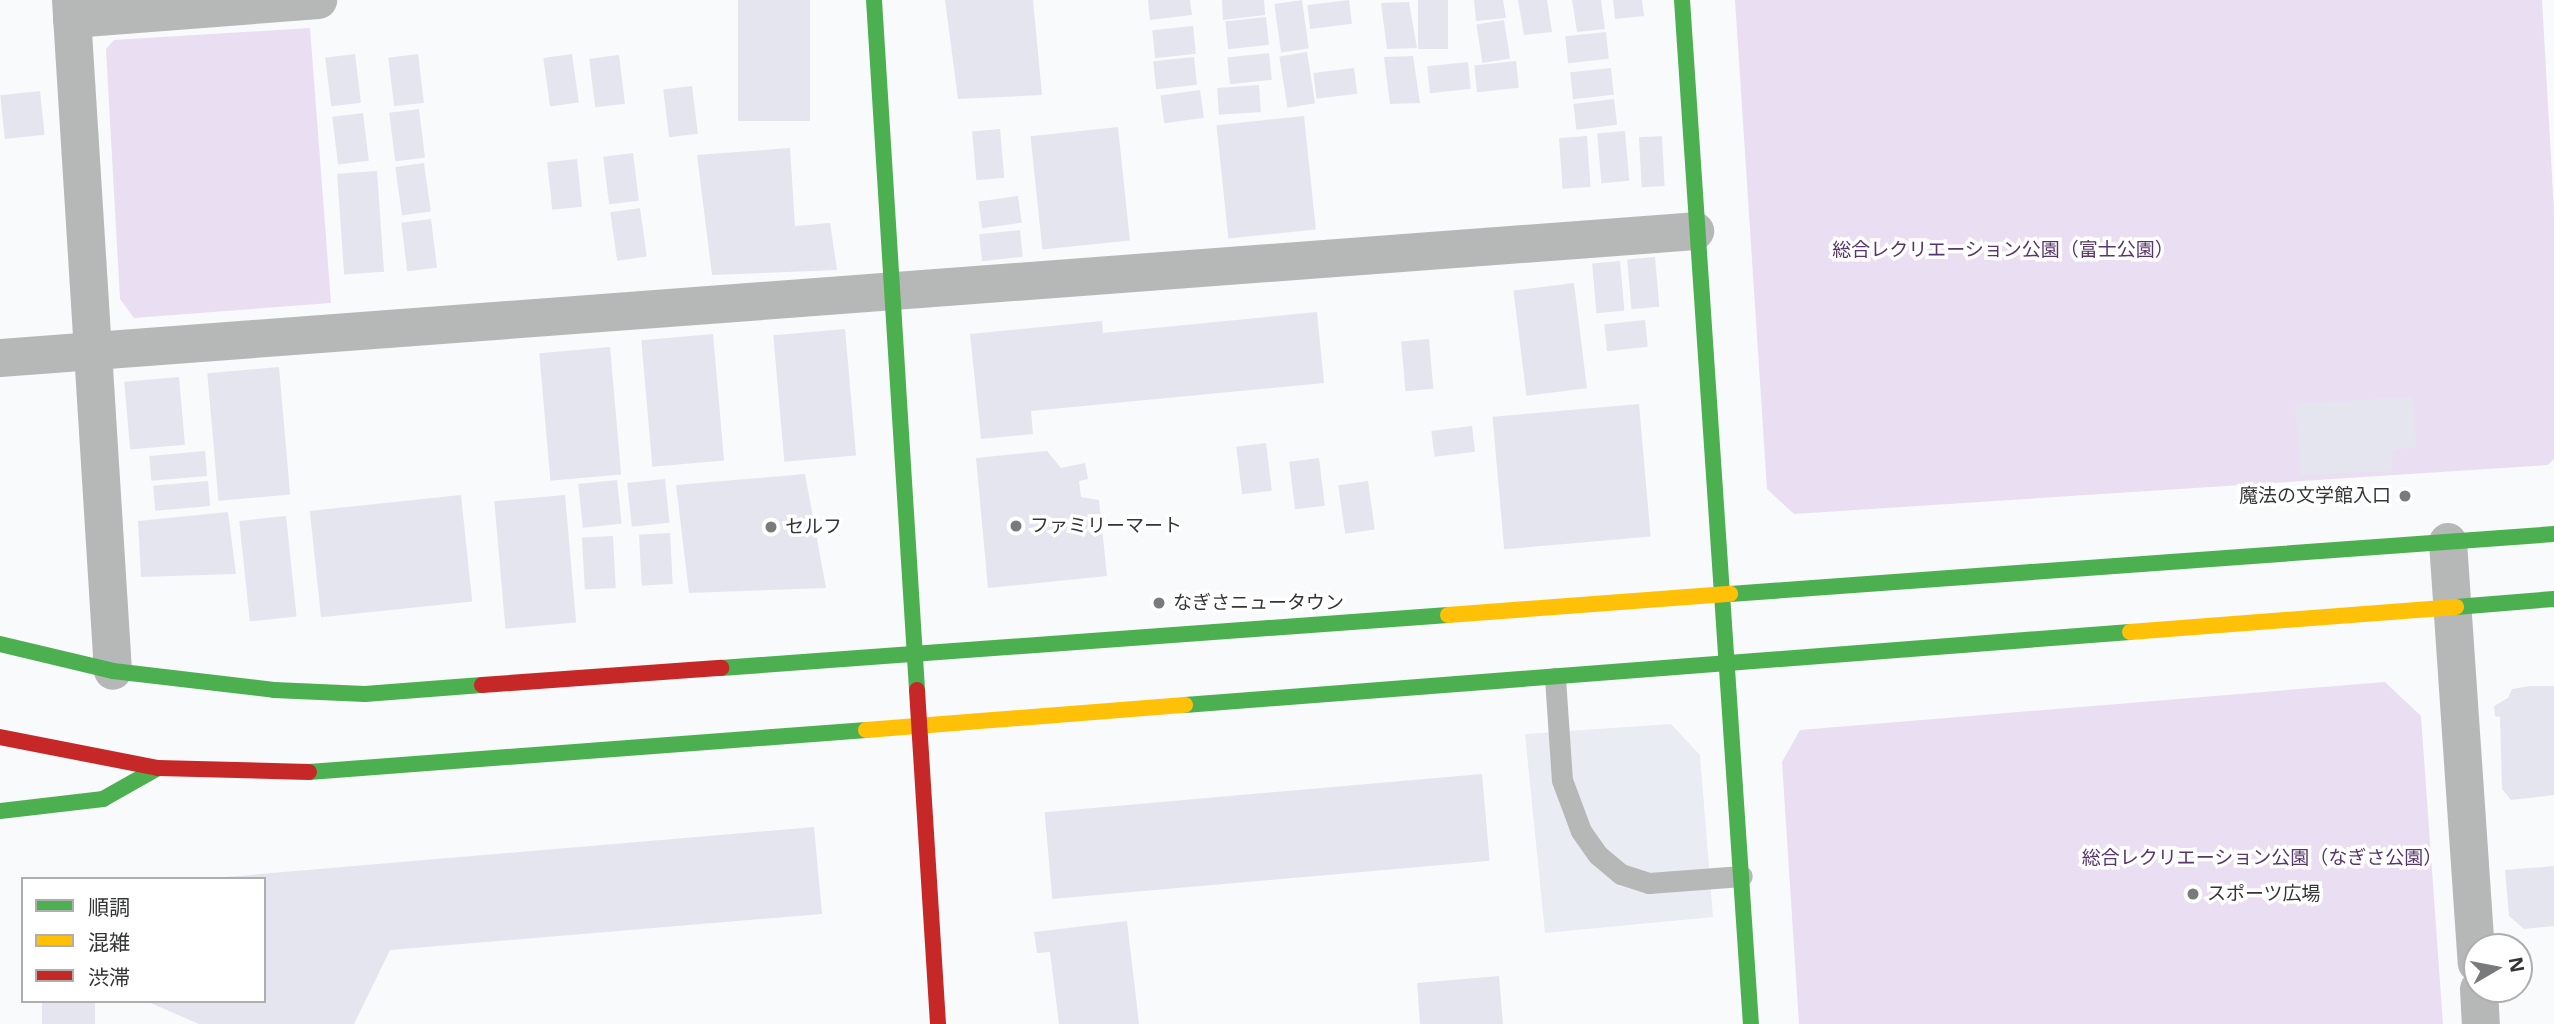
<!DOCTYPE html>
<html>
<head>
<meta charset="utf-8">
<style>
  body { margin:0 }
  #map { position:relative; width:2554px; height:1024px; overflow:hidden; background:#f9fafc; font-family:"Noto Sans","Noto Sans JP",sans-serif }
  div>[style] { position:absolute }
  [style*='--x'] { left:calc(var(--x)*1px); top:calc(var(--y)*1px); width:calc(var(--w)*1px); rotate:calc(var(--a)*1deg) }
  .built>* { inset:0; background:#e9ecf3 }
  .green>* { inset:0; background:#eadef3 }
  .building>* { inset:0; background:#e5e5ef; transform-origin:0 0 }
  .lane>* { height:21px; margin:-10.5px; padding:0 10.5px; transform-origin:10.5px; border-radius:10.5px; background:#b6b7b7 }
  .street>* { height:38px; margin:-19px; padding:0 19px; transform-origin:19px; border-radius:19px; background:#b6b7b7 }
  .fast>* { height:16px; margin:-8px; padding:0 8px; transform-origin:8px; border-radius:8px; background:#4caf50 }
  .slow>* { height:16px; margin:-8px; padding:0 8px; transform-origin:8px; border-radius:8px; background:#ffc107 }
  .jam>* { height:16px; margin:-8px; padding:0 8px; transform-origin:8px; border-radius:8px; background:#c62828 }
  .dots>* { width:19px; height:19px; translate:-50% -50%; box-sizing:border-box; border:4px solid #fff; border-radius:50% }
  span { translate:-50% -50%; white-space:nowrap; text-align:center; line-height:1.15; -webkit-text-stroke:7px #fff; paint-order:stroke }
  .park-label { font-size:19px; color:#58356c }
  .poi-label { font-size:19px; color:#343536 }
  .right { translate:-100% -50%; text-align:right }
  .left { translate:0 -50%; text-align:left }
  .legend { position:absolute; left:21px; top:877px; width:245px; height:126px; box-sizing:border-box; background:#fff; border:2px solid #aeaeaf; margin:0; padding:9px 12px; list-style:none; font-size:21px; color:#343536 }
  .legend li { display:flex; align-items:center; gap:14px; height:35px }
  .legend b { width:35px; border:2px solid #aeaeaf }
  .north { position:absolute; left:2463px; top:933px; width:70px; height:70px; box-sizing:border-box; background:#fff; border:2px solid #aeaeaf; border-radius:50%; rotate:80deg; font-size:19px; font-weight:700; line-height:28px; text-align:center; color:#343536 }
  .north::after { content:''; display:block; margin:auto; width:24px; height:32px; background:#797a7b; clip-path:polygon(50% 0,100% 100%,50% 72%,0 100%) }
</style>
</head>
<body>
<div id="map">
  <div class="built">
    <div style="clip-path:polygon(1671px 724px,1700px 755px,1713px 917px,1545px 933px,1525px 734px)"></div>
  </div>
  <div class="green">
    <div style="clip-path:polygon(1735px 0,2542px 0,2554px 210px,2554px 459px,2548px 465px,1794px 514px,1767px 489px)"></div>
    <div style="clip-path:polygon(310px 28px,331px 303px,134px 318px,120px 299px,106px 49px,114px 40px)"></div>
    <div style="clip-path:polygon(2385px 682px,2421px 716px,2443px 1024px,1799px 1024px,1782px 762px,1800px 730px)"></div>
  </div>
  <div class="building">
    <div style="left:738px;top:0;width:72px;height:121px"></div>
    <div style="clip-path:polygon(945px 0,1033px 0,1042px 95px,958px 99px)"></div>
    <div style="clip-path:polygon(1148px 0,1190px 0,1192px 15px,1150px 20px)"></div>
    <div style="clip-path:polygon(1222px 0,1264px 0,1265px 15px,1223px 20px)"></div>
    <div style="left:1302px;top:0;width:49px;height:28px;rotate:82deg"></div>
    <div style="left:1349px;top:0;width:24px;height:42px;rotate:83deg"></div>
    <div style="left:1418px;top:0;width:30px;height:49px"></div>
    <div style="clip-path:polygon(1474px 0,1503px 0,1506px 18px,1476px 21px)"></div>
    <div style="clip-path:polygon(1518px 0,1547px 0,1552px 32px,1524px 35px)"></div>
    <div style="clip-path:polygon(1572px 0,1601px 0,1605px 29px,1577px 32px)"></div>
    <div style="clip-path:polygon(1613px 0,1642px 0,1644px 16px,1615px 19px)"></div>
    <div style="clip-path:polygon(1409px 2px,1417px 48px,1387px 49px,1381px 3px)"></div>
    <div style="left:1266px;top:17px;width:28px;height:41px;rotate:84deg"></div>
    <div style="left:1504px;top:20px;width:39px;height:28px;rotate:81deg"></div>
    <div style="left:1193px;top:26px;width:28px;height:41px;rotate:84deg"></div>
    <div style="left:1606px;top:32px;width:27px;height:41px;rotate:84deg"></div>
    <div style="left:1307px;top:52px;width:52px;height:28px;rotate:81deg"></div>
    <div style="left:1269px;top:53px;width:27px;height:42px;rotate:84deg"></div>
    <div style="left:355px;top:54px;width:49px;height:30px;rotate:83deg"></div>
    <div style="left:418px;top:54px;width:49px;height:30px;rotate:83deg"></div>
    <div style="left:572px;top:54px;width:49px;height:29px;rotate:82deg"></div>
    <div style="left:619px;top:55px;width:49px;height:30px;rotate:83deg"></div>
    <div style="clip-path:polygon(1413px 56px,1420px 103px,1390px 104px,1384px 57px)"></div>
    <div style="left:1194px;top:57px;width:28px;height:41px;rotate:84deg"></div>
    <div style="left:1516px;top:61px;width:27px;height:42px;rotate:84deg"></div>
    <div style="left:1468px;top:62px;width:27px;height:41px;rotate:84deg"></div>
    <div style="left:1354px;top:68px;width:26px;height:41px;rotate:83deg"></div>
    <div style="left:1611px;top:68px;width:27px;height:41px;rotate:84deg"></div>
    <div style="left:1259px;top:85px;width:27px;height:42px;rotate:86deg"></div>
    <div style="left:692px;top:86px;width:48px;height:29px;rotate:83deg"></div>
    <div style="left:1200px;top:90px;width:28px;height:40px;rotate:82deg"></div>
    <div style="left:40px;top:91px;width:44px;height:40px;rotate:84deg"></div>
    <div style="left:1614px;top:99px;width:26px;height:41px;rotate:83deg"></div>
    <div style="left:419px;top:109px;width:49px;height:30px;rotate:83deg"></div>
    <div style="left:363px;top:113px;width:48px;height:31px;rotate:83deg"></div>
    <div style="left:1304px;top:116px;width:114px;height:88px;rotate:84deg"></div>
    <div style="left:1118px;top:127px;width:114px;height:88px;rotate:84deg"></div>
    <div style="left:1000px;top:129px;width:49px;height:28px;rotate:85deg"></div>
    <div style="left:1625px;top:131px;width:50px;height:28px;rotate:85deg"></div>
    <div style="left:1587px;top:136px;width:51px;height:28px;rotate:86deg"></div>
    <div style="left:1662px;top:136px;width:50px;height:23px;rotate:87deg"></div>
    <div style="clip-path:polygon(790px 148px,795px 226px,830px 223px,837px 270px,712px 275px,697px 155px)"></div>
    <div style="left:633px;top:153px;width:48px;height:30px;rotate:83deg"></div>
    <div style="left:577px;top:159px;width:48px;height:30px;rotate:84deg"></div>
    <div style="left:424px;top:163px;width:49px;height:29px;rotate:82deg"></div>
    <div style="left:377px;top:171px;width:101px;height:40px;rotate:86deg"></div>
    <div style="left:1018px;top:196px;width:27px;height:40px;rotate:82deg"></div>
    <div style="left:640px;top:208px;width:49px;height:30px;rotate:82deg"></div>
    <div style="left:431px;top:219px;width:49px;height:30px;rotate:83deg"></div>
    <div style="left:1020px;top:230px;width:27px;height:41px;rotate:84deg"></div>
    <div style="left:1655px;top:257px;width:50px;height:28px;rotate:85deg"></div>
    <div style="left:1620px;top:261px;width:50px;height:28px;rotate:85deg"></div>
    <div style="left:1574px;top:283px;width:106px;height:61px;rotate:83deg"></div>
    <div style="clip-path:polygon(1317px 312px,1324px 383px,1031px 411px,1033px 434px,981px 439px,970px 334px,1102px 321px,1103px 333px)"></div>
    <div style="left:1645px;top:320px;width:27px;height:41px;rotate:84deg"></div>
    <div style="left:845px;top:329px;width:127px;height:72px;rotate:85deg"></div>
    <div style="left:713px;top:334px;width:127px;height:72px;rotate:85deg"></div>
    <div style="left:1429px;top:339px;width:50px;height:28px;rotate:85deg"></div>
    <div style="left:610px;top:347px;width:128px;height:71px;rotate:85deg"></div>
    <div style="left:279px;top:367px;width:128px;height:72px;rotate:85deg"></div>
    <div style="left:179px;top:377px;width:68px;height:55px;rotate:85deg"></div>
    <div style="clip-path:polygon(2413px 397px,2416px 447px,2393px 450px,2391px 471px,2301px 475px,2295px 404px)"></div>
    <div style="left:1639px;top:404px;width:133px;height:147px;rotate:85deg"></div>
    <div style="left:1472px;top:426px;width:26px;height:41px;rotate:83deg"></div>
    <div style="left:1266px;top:443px;width:48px;height:30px;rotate:83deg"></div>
    <div style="left:205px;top:451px;width:25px;height:56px;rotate:85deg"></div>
    <div style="clip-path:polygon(1047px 451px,1061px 468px,1085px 463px,1088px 479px,1079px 481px,1081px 497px,1099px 500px,1107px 576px,988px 588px,976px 458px)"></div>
    <div style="left:1319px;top:458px;width:48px;height:30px;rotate:83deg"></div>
    <div style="clip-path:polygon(805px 474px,826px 588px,689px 593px,676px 485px)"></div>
    <div style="left:665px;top:479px;width:44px;height:38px;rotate:84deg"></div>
    <div style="left:617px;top:480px;width:44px;height:39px;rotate:84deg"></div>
    <div style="left:208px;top:481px;width:25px;height:55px;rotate:85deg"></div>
    <div style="left:1368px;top:481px;width:49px;height:30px;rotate:82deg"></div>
    <div style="left:461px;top:495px;width:107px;height:152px;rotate:84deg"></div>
    <div style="left:565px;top:495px;width:128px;height:71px;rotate:85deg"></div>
    <div style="clip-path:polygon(228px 512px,236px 574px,141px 577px,138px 521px)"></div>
    <div style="left:286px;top:516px;width:101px;height:47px;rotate:84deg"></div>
    <div style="left:670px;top:533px;width:51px;height:31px;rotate:87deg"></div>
    <div style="left:613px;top:536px;width:52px;height:31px;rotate:87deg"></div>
    <div style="clip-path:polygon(2530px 686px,2554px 686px,2554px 795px,2511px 800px,2502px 789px,2500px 717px,2495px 716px,2494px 706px,2508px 698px,2512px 689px)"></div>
    <div style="left:1482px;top:774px;width:87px;height:439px;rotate:85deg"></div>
    <div style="clip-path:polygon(814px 827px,822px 914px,390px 950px,354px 1024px,199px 1024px,146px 1001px,264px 1001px,264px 879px,226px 877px)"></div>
    <div style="clip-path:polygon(2554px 866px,2554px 926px,2524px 929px,2509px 916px,2505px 870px)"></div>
    <div style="clip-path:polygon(1127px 921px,1139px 1024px,1059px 1024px,1050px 952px,1037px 953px,1034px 932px)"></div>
    <div style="clip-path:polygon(1499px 976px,1503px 1024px,1420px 1024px,1417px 983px)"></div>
    <div style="left:42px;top:1001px;width:53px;height:23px"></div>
  </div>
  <div class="lane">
    <div style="--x:1555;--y:678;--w:102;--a:86.1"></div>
    <div style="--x:1562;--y:780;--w:54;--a:69.6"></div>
    <div style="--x:1581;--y:831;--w:29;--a:55"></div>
    <div style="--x:1598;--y:855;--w:30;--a:40"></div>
    <div style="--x:1621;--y:874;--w:29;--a:18"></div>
    <div style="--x:1649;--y:883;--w:93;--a:-4.3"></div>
  </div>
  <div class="street">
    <div style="--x:71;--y:0;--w:672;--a:86.42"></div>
    <div style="--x:72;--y:19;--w:247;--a:-4.4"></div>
    <div style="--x:0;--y:358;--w:1700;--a:-4.28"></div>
    <div style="--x:2448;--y:542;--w:422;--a:86.1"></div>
    <div style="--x:2479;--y:989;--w:35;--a:87"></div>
  </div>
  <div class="fast">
    <div style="--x:874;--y:0;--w:691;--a:86.43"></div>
    <div style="--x:1682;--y:0;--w:1026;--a:86.15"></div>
    <div style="--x:1730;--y:594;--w:826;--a:-4.16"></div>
    <div style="--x:2456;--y:607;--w:98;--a:-4.7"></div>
    <div style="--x:0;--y:644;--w:116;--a:13.4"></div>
    <div style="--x:113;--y:671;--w:162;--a:6.7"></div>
    <div style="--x:274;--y:690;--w:91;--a:2.5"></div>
    <div style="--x:365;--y:694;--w:117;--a:-4.4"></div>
    <div style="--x:721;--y:668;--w:729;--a:-4.17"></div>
    <div style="--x:1185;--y:705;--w:948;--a:-4.42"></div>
    <div style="--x:309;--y:772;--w:559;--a:-4.31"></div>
    <div style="--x:0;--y:811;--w:104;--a:-6.6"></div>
    <div style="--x:103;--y:799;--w:63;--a:-29.4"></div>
  </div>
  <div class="slow">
    <div style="--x:1448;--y:615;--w:283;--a:-4.3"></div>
    <div style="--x:2130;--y:632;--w:327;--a:-4.4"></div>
    <div style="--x:866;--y:730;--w:320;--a:-4.5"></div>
  </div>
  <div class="jam">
    <div style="--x:482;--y:685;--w:240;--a:-4.1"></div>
    <div style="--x:917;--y:690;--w:335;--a:86.4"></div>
    <div style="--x:0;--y:737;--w:161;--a:11.1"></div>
    <div style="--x:158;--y:768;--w:151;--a:1.5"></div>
  </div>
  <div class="dots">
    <div style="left:2405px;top:496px;background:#797a7b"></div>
    <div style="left:1016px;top:526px;background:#797a7b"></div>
    <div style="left:771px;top:527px;background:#797a7b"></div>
    <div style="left:1159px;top:603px;background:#797a7b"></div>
    <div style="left:2193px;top:894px;background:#797a7b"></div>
  </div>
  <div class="park-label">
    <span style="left:2003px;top:250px">総合レクリエーション公園（富士公園）</span>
    <span style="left:2262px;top:858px">総合レクリエーション公園（なぎさ公園）</span>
  </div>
  <div class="poi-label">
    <span class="right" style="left:2391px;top:496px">魔法の文学館入口</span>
    <span class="left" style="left:1030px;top:526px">ファミリーマート</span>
    <span class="left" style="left:785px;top:527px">セルフ</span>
    <span class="left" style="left:1173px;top:603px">なぎさニュータウン</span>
    <span class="left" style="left:2207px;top:894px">スポーツ広場</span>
  </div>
  <ul class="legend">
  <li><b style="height:9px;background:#4caf50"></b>順調</li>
  <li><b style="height:9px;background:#ffc107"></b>混雑</li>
  <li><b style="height:9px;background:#c62828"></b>渋滞</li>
  </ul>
  <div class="north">N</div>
</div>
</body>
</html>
